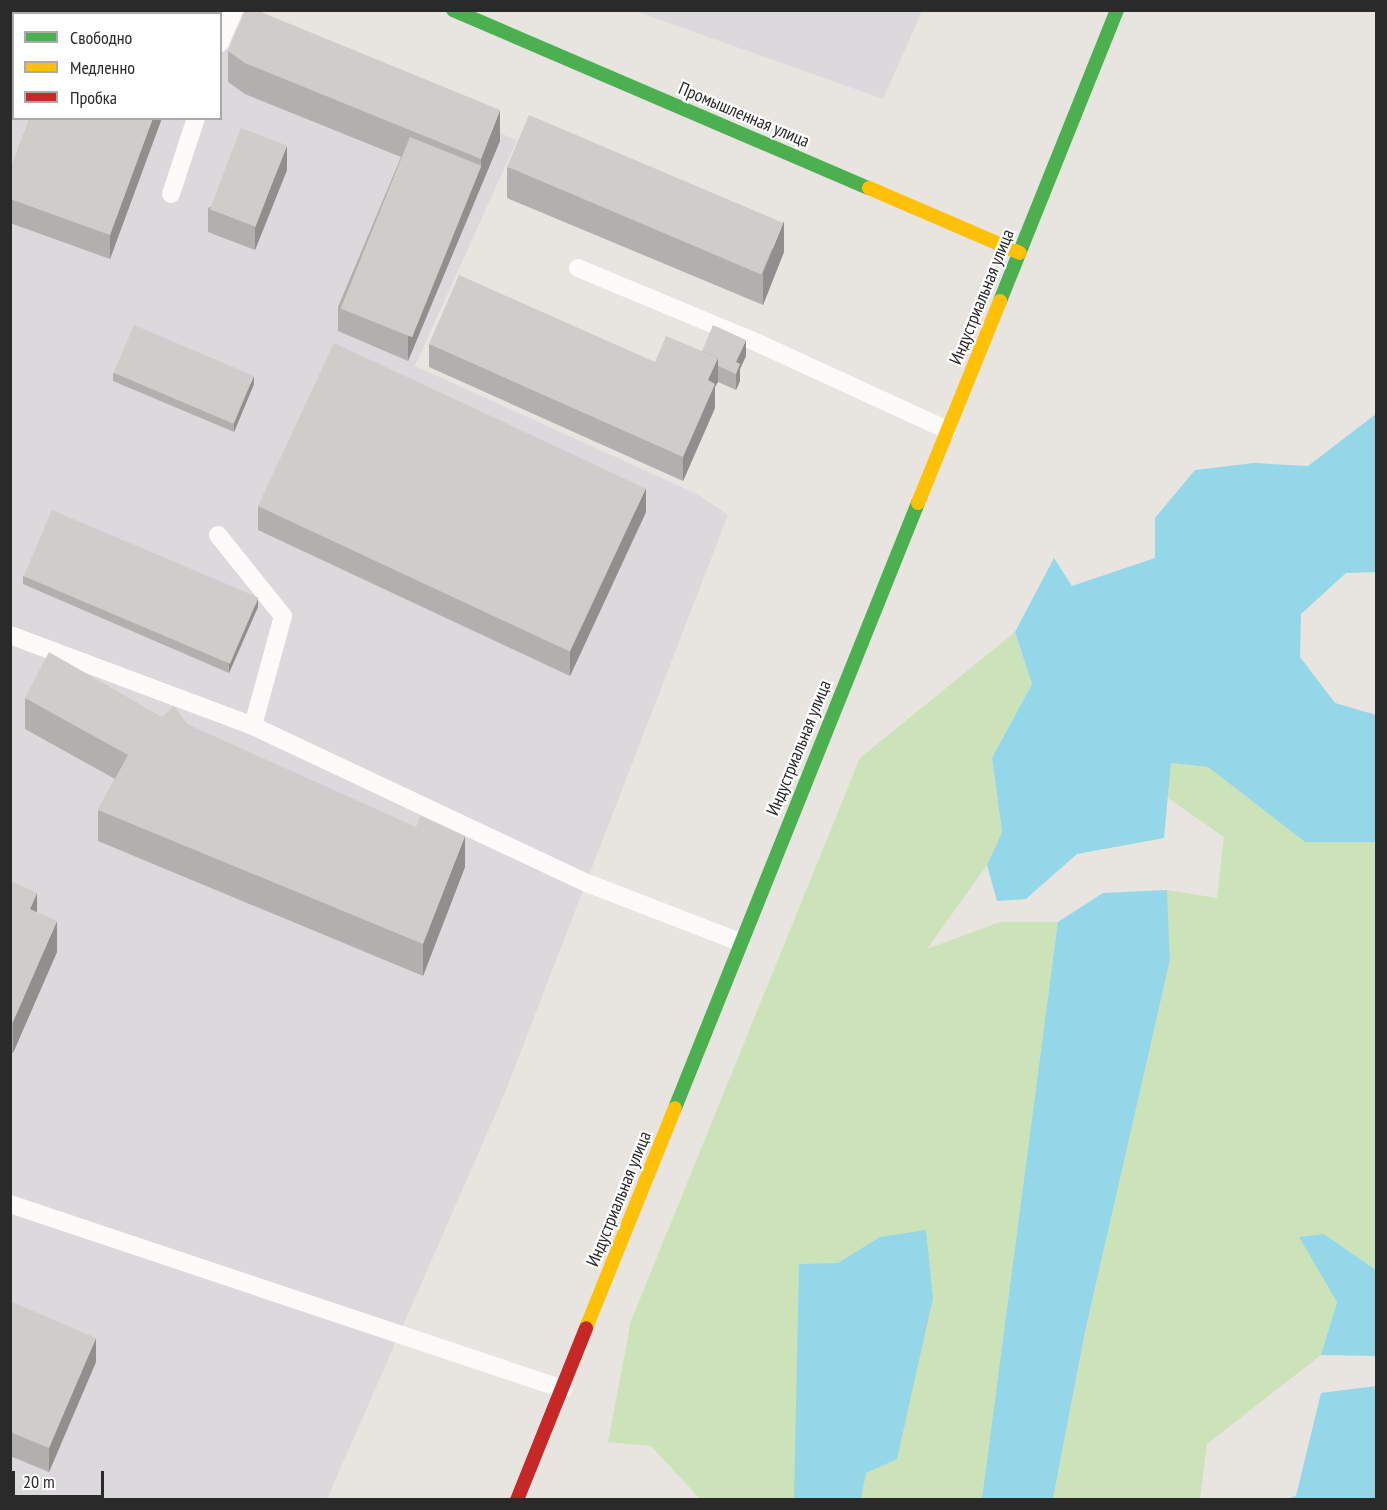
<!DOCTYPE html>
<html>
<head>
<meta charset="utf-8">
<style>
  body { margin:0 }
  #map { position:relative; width:1387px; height:1510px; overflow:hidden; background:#e8e4e0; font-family:"PT Sans Narrow",sans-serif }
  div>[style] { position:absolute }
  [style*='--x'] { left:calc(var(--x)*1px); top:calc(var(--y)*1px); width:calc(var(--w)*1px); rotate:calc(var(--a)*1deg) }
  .industrial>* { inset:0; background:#dbd9db }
  .green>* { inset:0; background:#cce3b9 }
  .water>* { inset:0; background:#94d7e9 }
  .lane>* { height:18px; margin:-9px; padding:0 9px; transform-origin:9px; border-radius:9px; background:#fcfbfa }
  .fast>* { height:14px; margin:-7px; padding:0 7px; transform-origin:7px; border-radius:7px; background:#4caf50 }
  .slow>* { height:14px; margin:-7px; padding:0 7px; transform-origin:7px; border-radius:7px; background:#ffc107 }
  .jam>* { height:14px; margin:-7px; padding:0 7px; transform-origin:7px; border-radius:7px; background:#c62828 }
  .wall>* { inset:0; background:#b2afae }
  .shaded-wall>* { inset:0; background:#918f8d }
  .building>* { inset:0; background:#cfccca; transform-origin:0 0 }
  span { translate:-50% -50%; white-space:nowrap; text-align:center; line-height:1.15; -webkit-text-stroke:4.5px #fff; paint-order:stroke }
  .street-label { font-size:18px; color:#2a2a2a }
  .frame { position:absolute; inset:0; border:12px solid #2a2a2a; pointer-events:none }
  .legend { position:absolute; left:12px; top:12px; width:210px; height:108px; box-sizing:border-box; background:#fff; border:2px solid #aaa; margin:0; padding:8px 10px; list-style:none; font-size:18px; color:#2a2a2a }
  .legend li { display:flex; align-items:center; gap:12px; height:30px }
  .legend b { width:30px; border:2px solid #aaa }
  .scale { position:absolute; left:12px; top:1471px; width:92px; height:27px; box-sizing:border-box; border:3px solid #2a2a2a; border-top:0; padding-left:8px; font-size:18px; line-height:21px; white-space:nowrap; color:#2a2a2a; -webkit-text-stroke:4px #fff; paint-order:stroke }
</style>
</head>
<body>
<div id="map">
  <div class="industrial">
    <div style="clip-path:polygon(190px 10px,199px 13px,14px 14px,14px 118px,220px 118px,221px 21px,517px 140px,415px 366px,697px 494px,728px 515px,506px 1090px,327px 1499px,11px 1499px,10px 11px)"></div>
    <div style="clip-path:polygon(635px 11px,922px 11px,883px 99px)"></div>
  </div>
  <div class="green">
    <div style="clip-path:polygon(1015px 632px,1032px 684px,992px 758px,1002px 832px,987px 865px,927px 949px,1000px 922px,1058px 922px,1076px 983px,1009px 1499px,700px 1499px,651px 1446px,608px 1442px,631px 1321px,860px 758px)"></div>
    <div style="clip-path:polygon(1171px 763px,1208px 767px,1305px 842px,1376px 842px,1376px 1270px,1324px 1234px,1337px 1302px,1321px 1355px,1207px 1444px,1200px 1499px,1053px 1500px,1085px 1332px,1170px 960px,1167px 890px,1217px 898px,1224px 837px,1168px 798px)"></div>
  </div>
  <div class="water">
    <div style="clip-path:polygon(1376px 414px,1376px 572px,1346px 573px,1301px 614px,1300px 657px,1335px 703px,1376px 715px,1376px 842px,1305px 842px,1208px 767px,1171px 763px,1164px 838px,1077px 854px,1026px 899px,997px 901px,987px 865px,1002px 832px,992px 758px,1032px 684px,1015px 632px,1054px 558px,1072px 586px,1155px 558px,1155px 518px,1195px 470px,1254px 463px,1308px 466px)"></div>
    <div style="clip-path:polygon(1167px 890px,1170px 960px,1085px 1332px,1053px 1499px,982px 1499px,1058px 922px,1103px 893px)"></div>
    <div style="clip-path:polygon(926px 1230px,933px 1298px,897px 1459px,866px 1473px,861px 1499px,794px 1499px,799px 1264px,838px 1263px,880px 1237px)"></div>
    <div style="clip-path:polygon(1324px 1234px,1376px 1270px,1376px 1356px,1321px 1355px,1337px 1302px,1299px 1237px)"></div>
    <div style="clip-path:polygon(1376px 1386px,1376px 1499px,1286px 1499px,1296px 1496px,1321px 1393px)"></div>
  </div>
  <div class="lane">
    <div style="--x:220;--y:43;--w:36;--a:-67"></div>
    <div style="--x:171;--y:194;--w:80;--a:-71.8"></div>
    <div style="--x:578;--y:268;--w:195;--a:22.6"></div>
    <div style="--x:758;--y:343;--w:208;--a:24.7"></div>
    <div style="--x:218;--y:535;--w:104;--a:51.3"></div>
    <div style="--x:283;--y:616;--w:114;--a:105.3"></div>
    <div style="--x:253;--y:726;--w:369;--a:25.2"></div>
    <div style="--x:587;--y:883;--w:164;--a:21.1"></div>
    <div style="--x:10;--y:635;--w:259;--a:20.5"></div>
    <div style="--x:10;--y:1204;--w:583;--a:18.5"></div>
  </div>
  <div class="fast">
    <div style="--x:453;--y:10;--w:452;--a:23.2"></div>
    <div style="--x:1000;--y:301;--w:314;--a:-68.1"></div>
    <div style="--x:675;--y:1108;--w:652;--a:-68.12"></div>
  </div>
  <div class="slow">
    <div style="--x:869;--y:188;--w:164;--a:23.3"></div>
    <div style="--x:918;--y:503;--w:218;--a:-67.9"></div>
    <div style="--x:586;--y:1328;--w:237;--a:-68"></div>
  </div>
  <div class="jam">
    <div style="--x:517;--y:1500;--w:185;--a:-68.1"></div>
  </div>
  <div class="wall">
    <div style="clip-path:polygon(228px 51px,500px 141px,408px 361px,338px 331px,338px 307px,401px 157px,245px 94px,228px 82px)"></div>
    <div style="clip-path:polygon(30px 118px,162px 118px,110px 259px,10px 223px,10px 171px)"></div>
    <div style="clip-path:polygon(507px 167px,784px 252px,763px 305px,507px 198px)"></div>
    <div style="clip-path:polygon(287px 170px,255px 250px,208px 232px,208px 208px)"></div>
    <div style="clip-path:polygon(429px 344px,655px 362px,702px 351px,746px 356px,740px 369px,740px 381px,736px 390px,718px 382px,715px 387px,715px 408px,683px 481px,429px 367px)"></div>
    <div style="clip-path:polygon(113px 373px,254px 384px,234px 432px,113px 381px)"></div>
    <div style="clip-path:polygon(258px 506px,646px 512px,570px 676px,258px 530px)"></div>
    <div style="clip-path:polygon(23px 576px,258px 607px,229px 673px,23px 584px)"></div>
    <div style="clip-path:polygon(25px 698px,162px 717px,187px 724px,465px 867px,423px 976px,98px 841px,98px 810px,115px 779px,25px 729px)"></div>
    <div style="clip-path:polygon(10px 881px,37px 912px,57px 952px,13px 1053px,10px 1052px)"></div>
    <div style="clip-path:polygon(10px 1301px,96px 1362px,49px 1472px,10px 1456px)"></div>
  </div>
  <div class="shaded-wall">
    <div style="clip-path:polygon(193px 10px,198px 10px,198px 14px,192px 14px)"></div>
    <div style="clip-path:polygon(500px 110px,500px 141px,408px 361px,408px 337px,481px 166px,481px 159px)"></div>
    <div style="clip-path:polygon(153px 118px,162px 118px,110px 259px,110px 235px)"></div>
    <div style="clip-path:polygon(287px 146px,287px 170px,255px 250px,255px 226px)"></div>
    <div style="clip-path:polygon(784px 221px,784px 252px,763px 305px,763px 273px)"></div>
    <div style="clip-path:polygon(746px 340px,746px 356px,740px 369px,740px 381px,736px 390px,736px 362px)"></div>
    <div style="clip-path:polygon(718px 358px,718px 382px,715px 387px,715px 408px,683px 481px,683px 457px,708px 380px)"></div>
    <div style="clip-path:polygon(254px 376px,254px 384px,234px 432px,234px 424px)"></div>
    <div style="clip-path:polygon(646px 488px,646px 512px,570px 676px,570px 652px)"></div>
    <div style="clip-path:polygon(258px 599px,258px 607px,229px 673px,229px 664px)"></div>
    <div style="clip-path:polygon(465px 836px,465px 867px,423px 976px,423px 944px)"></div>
    <div style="clip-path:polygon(37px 893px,37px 924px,30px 909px)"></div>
    <div style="clip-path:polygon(57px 921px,57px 952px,13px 1053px,13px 1022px)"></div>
    <div style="clip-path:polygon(96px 1338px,96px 1362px,49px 1472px,49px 1448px)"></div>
  </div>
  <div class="building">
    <div style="left:69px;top:10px;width:124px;height:4px"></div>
    <div style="clip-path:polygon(245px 10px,256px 10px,500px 110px,481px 159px,245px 63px,228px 51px)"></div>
    <div style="left:529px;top:115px;width:276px;height:56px;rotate:23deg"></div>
    <div style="clip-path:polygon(30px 118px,153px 118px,110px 235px,10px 199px,10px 171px)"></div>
    <div style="left:241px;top:128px;width:49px;height:87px;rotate:21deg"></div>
    <div style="left:410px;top:137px;width:77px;height:185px;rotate:22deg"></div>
    <div style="clip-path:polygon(459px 275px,655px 362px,666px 336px,718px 358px,708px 380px,715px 384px,683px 457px,429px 344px)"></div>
    <div style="left:134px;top:325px;width:130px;height:52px;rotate:23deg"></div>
    <div style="clip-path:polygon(713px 325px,746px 340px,736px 362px,740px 364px,736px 374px,718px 366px,718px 358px,702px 351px)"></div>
    <div style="left:334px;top:343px;width:344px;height:180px;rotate:25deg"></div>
    <div style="left:52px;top:510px;width:224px;height:72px;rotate:23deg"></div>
    <div style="clip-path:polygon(49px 652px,162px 717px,174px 706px,187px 724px,416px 827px,420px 816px,465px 836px,423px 944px,98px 810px,128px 755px,25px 698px)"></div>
    <div style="clip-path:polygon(10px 881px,37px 893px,30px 909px,57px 921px,13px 1022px,10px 1021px)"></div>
    <div style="clip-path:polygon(10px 1301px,96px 1338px,49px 1448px,10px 1432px)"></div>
  </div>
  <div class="street-label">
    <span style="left:744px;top:115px;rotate:23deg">Промышленная улица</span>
    <span style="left:982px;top:297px;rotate:-68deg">Индустриальная улица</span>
    <span style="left:799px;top:748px;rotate:-68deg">Индустриальная улица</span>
    <span style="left:619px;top:1199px;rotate:-68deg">Индустриальная улица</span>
  </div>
  <div class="frame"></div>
  <ul class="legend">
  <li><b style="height:8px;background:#4caf50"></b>Свободно</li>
  <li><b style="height:8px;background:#ffc107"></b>Медленно</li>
  <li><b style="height:8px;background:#c62828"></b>Пробка</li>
  </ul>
  <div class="scale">20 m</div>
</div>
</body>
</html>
